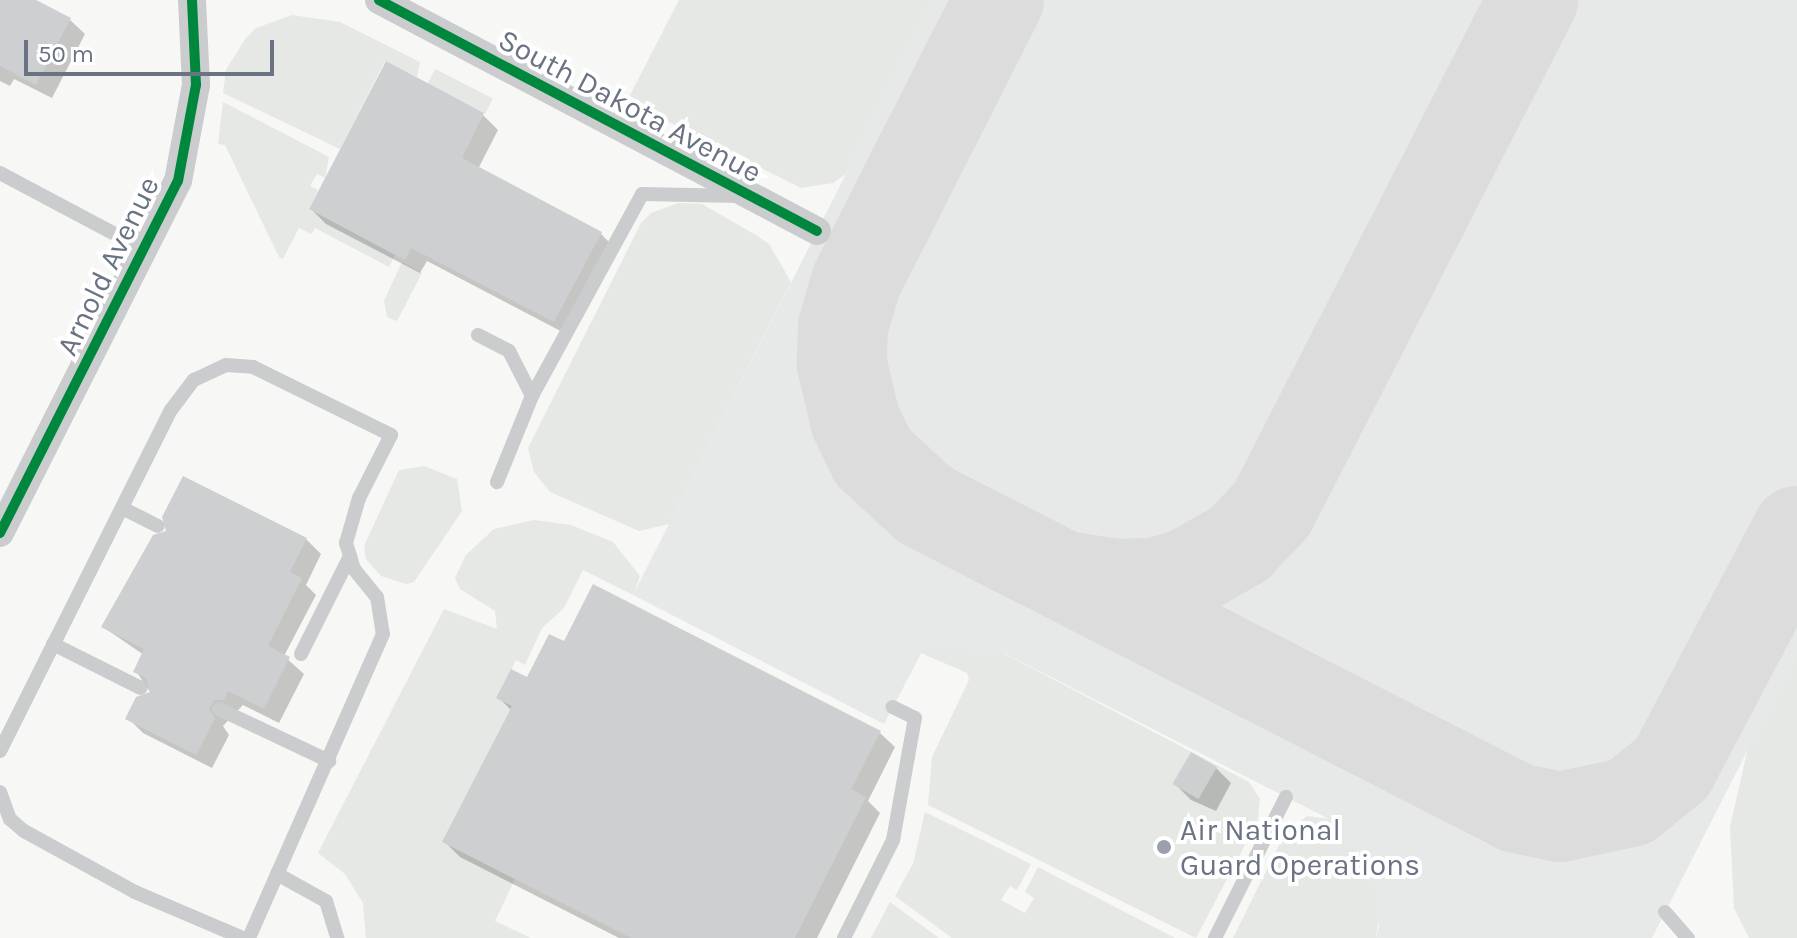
<!DOCTYPE html>
<html>
<head>
<meta charset="utf-8">
<style>
  body { margin:0 }
  #map { position:relative; width:1797px; height:938px; overflow:hidden; background:#f7f7f6; font-family:Karla,sans-serif }
  div>[style] { position:absolute }
  [style*='--x'] { left:calc(var(--x)*1px); top:calc(var(--y)*1px); width:calc(var(--w)*1px); rotate:calc(var(--a)*1deg) }
  .built>* { inset:0; background:#e7e8e8 }
  .green>* { inset:0; background:#e5e8e4; transform-origin:0 0 }
  .shadow>* { inset:0; background:#0003 }
  .taxiway>* { height:90px; margin:-45px; padding:0 45px; transform-origin:45px; border-radius:45px; background:#dcdcdc }
  .building>* { inset:0; background:#cecfd0; transform-origin:0 0 }
  .lane>* { height:14px; margin:-7px; padding:0 7px; transform-origin:7px; border-radius:7px; background:#cbcccd }
  .street>* { height:28px; margin:-14px; padding:0 14px; transform-origin:14px; border-radius:14px; background:#cbcccd }
  .cycleway>* { height:10px; margin:-5px; padding:0 5px; transform-origin:5px; border-radius:5px; background:#00873e }
  .dots>* { width:22px; height:22px; translate:-50% -50%; box-sizing:border-box; border:4px solid #fff; border-radius:50% }
  span { translate:-50% -50%; white-space:nowrap; text-align:center; line-height:1.15; -webkit-text-stroke:8px #fff; paint-order:stroke }
  .street-label { font-size:30px; color:#697384 }
  .poi-label { font-size:30px; color:#697384 }
  .left { translate:0 -50%; text-align:left }
  .scale { position:absolute; left:24px; top:40px; width:250px; height:36px; box-sizing:border-box; border:4px solid #697384; border-top:0; padding-left:10px; font-size:24px; line-height:28px; white-space:nowrap; color:#697384; -webkit-text-stroke:6px #fff; paint-order:stroke }
</style>
</head>
<body>
<div id="map">
  <div class="built">
    <div style="clip-path:polygon(934px 0,1797px 0,1797px 653px,1652px 938px,1376px 938px,1379px 926px,1368px 859px,1329px 819px,1004px 653px,924px 648px,884px 724px,633px 595px)"></div>
  </div>
  <div class="green">
    <div style="clip-path:polygon(679px 0,934px 0,846px 174px,833px 183px,801px 188px,627px 101px)"></div>
    <div style="clip-path:polygon(292px 15px,340px 22px,420px 62px,417px 77px,385px 61px,340px 149px,223px 93px,226px 70px,245px 39px,256px 28px)"></div>
    <div style="left:435px;top:69px;width:65px;height:17px;rotate:27deg"></div>
    <div style="clip-path:polygon(223px 102px,329px 157px,325px 178px,317px 174px,310px 186px,318px 190px,309px 209px,395px 255px,389px 267px,315px 228px,311px 234px,299px 228px,283px 259px,279px 257px,225px 145px,218px 144px)"></div>
    <div style="clip-path:polygon(678px 203px,702px 204px,756px 235px,769px 244px,791px 282px,669px 524px,639px 531px,550px 492px,534px 472px,528px 448px,641px 223px,651px 213px)"></div>
    <div style="clip-path:polygon(402px 262px,422px 273px,397px 321px,387px 317px,384px 301px)"></div>
    <div style="clip-path:polygon(424px 466px,457px 479px,462px 511px,414px 582px,406px 584px,381px 576px,366px 559px,364px 546px,399px 470px)"></div>
    <div style="clip-path:polygon(534px 520px,571px 525px,613px 542px,640px 576px,633px 595px,583px 570px,564px 608px,542px 628px,525px 665px,516px 660px,497px 698px,512px 706px,443px 842px,515px 879px,495px 921px,531px 938px,366px 938px,363px 903px,345px 874px,318px 853px,444px 609px,497px 629px,495px 611px,460px 589px,455px 578px,466px 555px,494px 529px)"></div>
    <div style="clip-path:polygon(953px 646px,1003px 653px,1249px 782px,1260px 799px,1258px 820px,1196px 938px,928px 805px,932px 757px,969px 680px,967px 673px,921px 653px,924px 648px)"></div>
    <div style="clip-path:polygon(1797px 653px,1797px 938px,1749px 938px,1734px 908px,1730px 827px,1748px 748px)"></div>
    <div style="clip-path:polygon(925px 812px,1031px 864px,1017px 890px,1010px 886px,1001px 900px,1025px 913px,1034px 898px,1025px 892px,1038px 867px,1175px 938px,952px 938px,895px 896px,913px 864px)"></div>
    <div style="clip-path:polygon(1307px 816px,1329px 819px,1368px 859px,1380px 910px,1376px 938px,1233px 938px,1284px 835px)"></div>
    <div style="clip-path:polygon(890px 902px,939px 938px,871px 938px)"></div>
  </div>
  <div class="shadow">
    <div style="clip-path:polygon(0 0,32px 0,69px 19px,85px 34px,52px 98px,14px 79px,10px 86px,0 81px)"></div>
    <div style="clip-path:polygon(483px 115px,498px 130px,478px 169px,601px 234px,616px 249px,570px 336px,427px 261px,420px 273px,326px 224px,311px 209px)"></div>
    <div style="clip-path:polygon(306px 539px,321px 554px,306px 585px,316px 595px,284px 656px,304px 674px,279px 723px,243px 705px,223px 726px,229px 735px,212px 768px,143px 733px,128px 718px,152px 695px,136px 671px,144px 655px,103px 627px)"></div>
    <div style="clip-path:polygon(565px 644px,879px 732px,895px 747px,868px 801px,880px 813px,817px 938px,619px 938px,460px 857px,445px 842px,512px 711px,499px 698px,528px 680px)"></div>
    <div style="clip-path:polygon(1216px 768px,1231px 783px,1216px 811px,1191px 800px,1176px 785px)"></div>
  </div>
  <div class="taxiway">
    <div style="--x:999;--y:0;--w:316;--a:116.9"></div>
    <div style="--x:856;--y:282;--w:47;--a:106.1"></div>
    <div style="--x:843;--y:327;--w:37;--a:92"></div>
    <div style="--x:842;--y:364;--w:57;--a:76.9"></div>
    <div style="--x:855;--y:420;--w:41;--a:64.1"></div>
    <div style="--x:873;--y:457;--w:71;--a:42.7"></div>
    <div style="--x:925;--y:505;--w:665;--a:27.1"></div>
    <div style="--x:1517;--y:808;--w:44;--a:11.8"></div>
    <div style="--x:1560;--y:817;--w:72;--a:-12.1"></div>
    <div style="--x:1630;--y:802;--w:54;--a:-39"></div>
    <div style="--x:1672;--y:768;--w:268;--a:-62.2"></div>
    <div style="--x:1071;--y:577;--w:46;--a:8.8"></div>
    <div style="--x:1116;--y:584;--w:38;--a:-2"></div>
    <div style="--x:1154;--y:583;--w:35;--a:-16"></div>
    <div style="--x:1188;--y:573;--w:59;--a:-29.6"></div>
    <div style="--x:1239;--y:544;--w:48;--a:-46.7"></div>
    <div style="--x:1272;--y:509;--w:572;--a:-62.85"></div>
  </div>
  <div class="building">
    <div style="clip-path:polygon(0 0,36px 0,71px 18px,36px 85px,0 66px)"></div>
    <div style="clip-path:polygon(386px 61px,484px 113px,462px 158px,602px 232px,554px 322px,411px 248px,405px 260px,309px 209px)"></div>
    <div style="clip-path:polygon(183px 476px,307px 538px,290px 572px,302px 578px,268px 646px,290px 657px,264px 709px,228px 691px,224px 700px,214px 700px,209px 709px,215px 718px,196px 755px,125px 719px,136px 697px,150px 692px,146px 678px,133px 672px,144px 649px,101px 627px,153px 535px,166px 531px,162px 517px)"></div>
    <div style="clip-path:polygon(593px 584px,881px 731px,851px 789px,866px 797px,795px 938px,631px 938px,442px 842px,512px 706px,496px 698px,511px 669px,527px 677px,549px 634px,564px 641px)"></div>
    <div style="left:1191px;top:752px;width:30px;height:37px;rotate:30deg"></div>
  </div>
  <div class="lane">
    <div style="--x:0;--y:173;--w:164;--a:28"></div>
    <div style="--x:478;--y:335;--w:35;--a:27"></div>
    <div style="--x:509;--y:351;--w:51;--a:62.9"></div>
    <div style="--x:532;--y:396;--w:93;--a:112.1"></div>
    <div style="--x:532;--y:396;--w:230;--a:-61.4"></div>
    <div style="--x:642;--y:194;--w:97;--a:1.2"></div>
    <div style="--x:122;--y:508;--w:40;--a:26.6"></div>
    <div style="--x:53;--y:644;--w:98;--a:26.6"></div>
    <div style="--x:301;--y:654;--w:110;--a:-63.4"></div>
    <div style="--x:219;--y:709;--w:122;--a:25.3"></div>
    <div style="--x:0;--y:751;--w:381;--a:-63.4"></div>
    <div style="--x:171;--y:410;--w:38;--a:-53"></div>
    <div style="--x:194;--y:380;--w:35;--a:-25"></div>
    <div style="--x:226;--y:365;--w:27;--a:4"></div>
    <div style="--x:253;--y:367;--w:154;--a:26.2"></div>
    <div style="--x:391;--y:435;--w:71;--a:116.9"></div>
    <div style="--x:359;--y:498;--w:47;--a:106.1"></div>
    <div style="--x:346;--y:543;--w:27;--a:73"></div>
    <div style="--x:354;--y:569;--w:36;--a:51"></div>
    <div style="--x:377;--y:597;--w:37;--a:81"></div>
    <div style="--x:383;--y:634;--w:332;--a:113.8"></div>
    <div style="--x:0;--y:792;--w:29;--a:70"></div>
    <div style="--x:10;--y:819;--w:18;--a:41"></div>
    <div style="--x:24;--y:831;--w:127;--a:28.8"></div>
    <div style="--x:135;--y:892;--w:117;--a:23.1"></div>
    <div style="--x:277;--y:874;--w:56;--a:28.9"></div>
    <div style="--x:326;--y:901;--w:39;--a:73"></div>
    <div style="--x:1665;--y:912;--w:35;--a:49"></div>
    <div style="--x:844;--y:938;--w:110;--a:-63.4"></div>
    <div style="--x:893;--y:840;--w:124;--a:-79.8"></div>
    <div style="--x:915;--y:718;--w:25;--a:-154"></div>
    <div style="--x:1215;--y:938;--w:158;--a:-63.3"></div>
  </div>
  <div class="street">
    <div style="--x:379;--y:0;--w:495;--a:27.8"></div>
    <div style="--x:0;--y:533;--w:394;--a:-63.2"></div>
    <div style="--x:178;--y:181;--w:98;--a:-79.4"></div>
    <div style="--x:196;--y:85;--w:85;--a:-92.7"></div>
  </div>
  <div class="cycleway">
    <div style="--x:379;--y:0;--w:495;--a:27.8"></div>
    <div style="--x:0;--y:533;--w:394;--a:-63.2"></div>
    <div style="--x:178;--y:181;--w:98;--a:-79.4"></div>
    <div style="--x:196;--y:85;--w:85;--a:-92.7"></div>
  </div>
  <div class="dots">
    <div style="left:1164px;top:847px;background:#9ba1ac"></div>
  </div>
  <div class="street-label">
    <span style="left:630px;top:106px;rotate:28deg">South Dakota Avenue</span>
    <span style="left:108px;top:266px;rotate:-64deg">Arnold Avenue</span>
  </div>
  <div class="poi-label">
    <span class="left" style="left:1180px;top:847px">Air National<br>Guard Operations</span>
  </div>
  <div class="scale">50 m</div>
</div>
</body>
</html>
